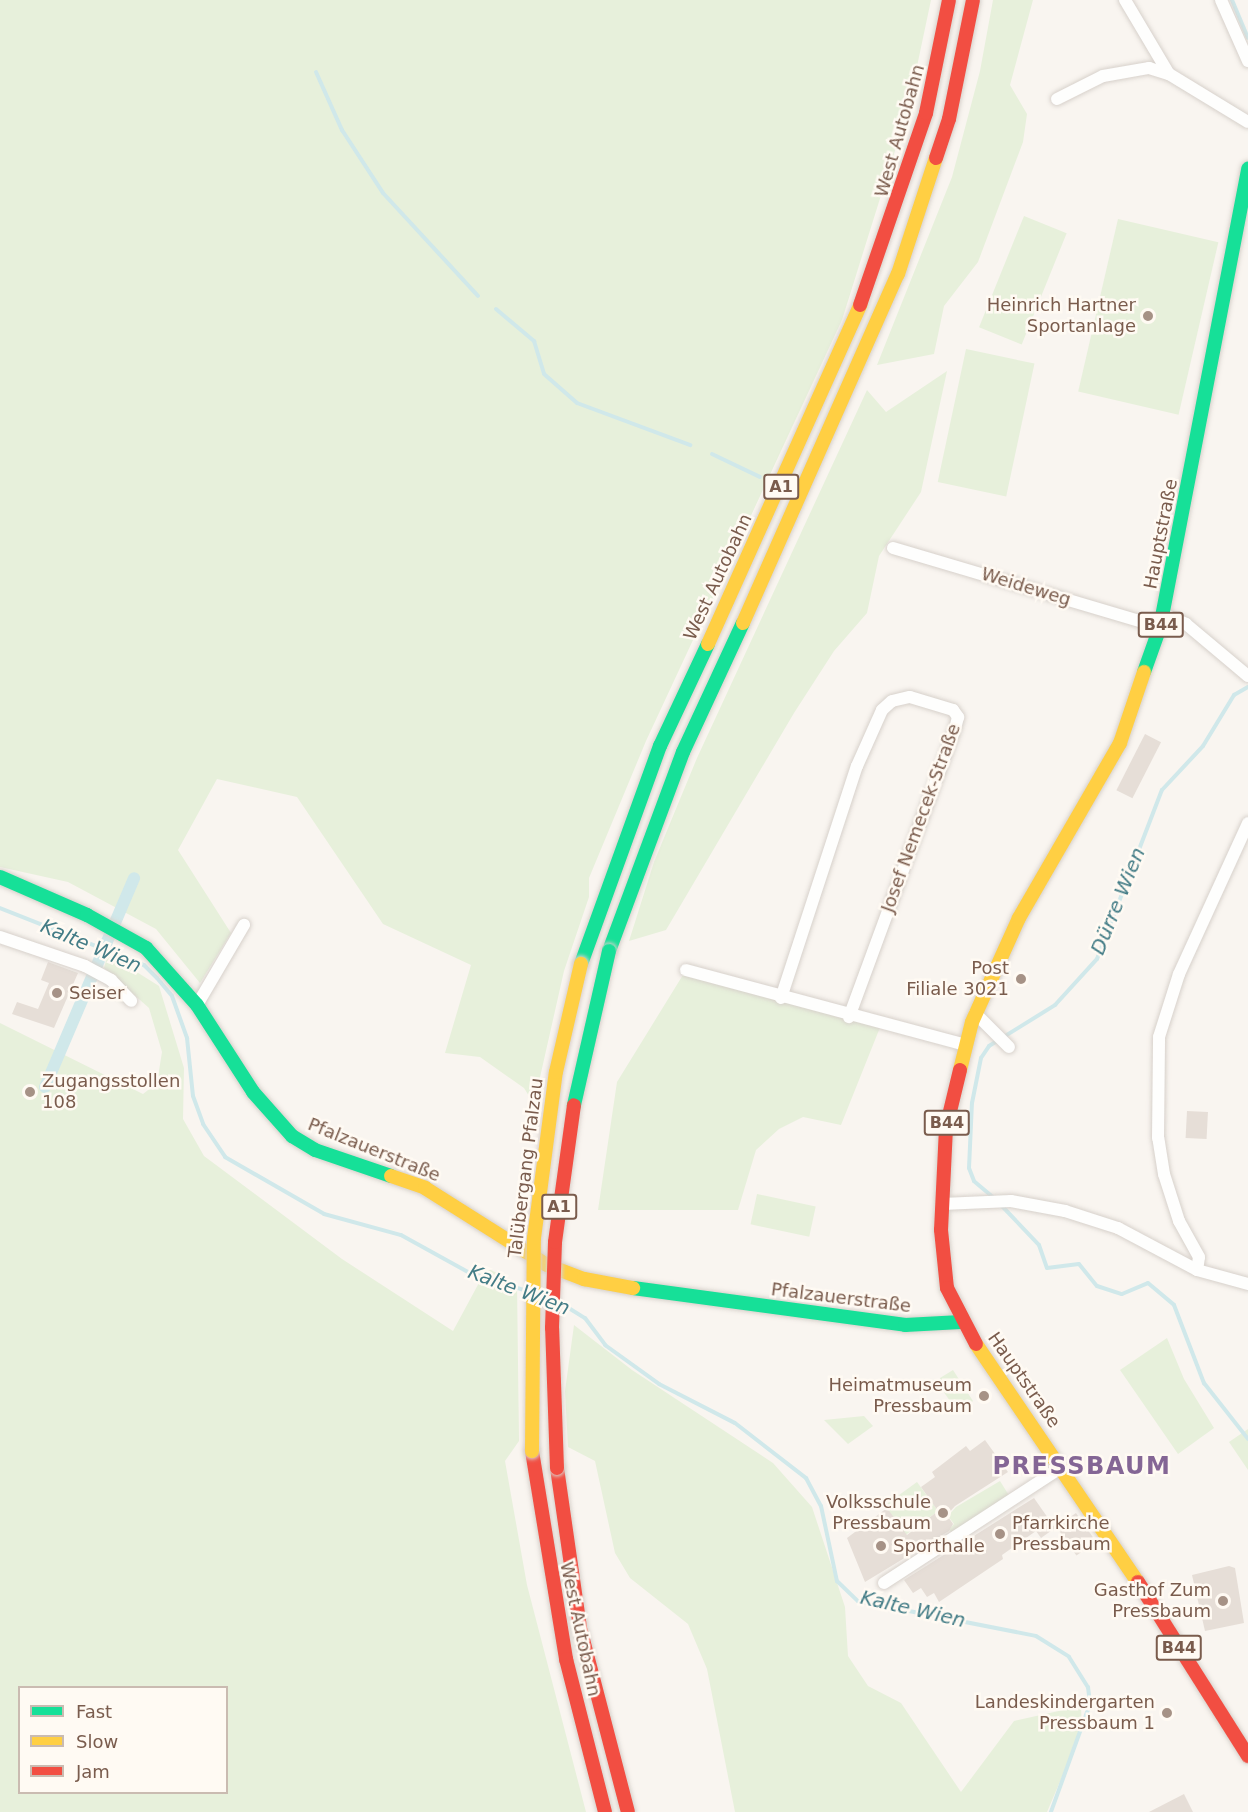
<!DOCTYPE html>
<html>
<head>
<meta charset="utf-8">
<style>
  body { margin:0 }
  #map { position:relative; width:1248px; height:1812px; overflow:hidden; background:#f9f5f0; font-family:"DejaVu Sans",sans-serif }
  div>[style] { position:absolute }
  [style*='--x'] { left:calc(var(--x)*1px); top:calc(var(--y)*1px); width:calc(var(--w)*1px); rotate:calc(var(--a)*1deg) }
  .green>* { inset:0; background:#e7f0db; transform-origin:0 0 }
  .stream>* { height:4px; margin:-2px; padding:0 2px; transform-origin:2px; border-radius:2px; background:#d0e8ea }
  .canal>* { height:12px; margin:-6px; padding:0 6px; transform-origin:6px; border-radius:6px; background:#d0e8ea }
  .building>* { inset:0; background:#e6ded7; transform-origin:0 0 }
  .roads { filter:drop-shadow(0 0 2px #d7d1cb) drop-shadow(0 0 2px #d7d1cb) }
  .street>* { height:12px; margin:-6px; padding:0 6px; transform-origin:6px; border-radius:6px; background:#fefefd }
  .fast>* { height:14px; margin:-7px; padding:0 7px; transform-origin:7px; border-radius:7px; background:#16e098 }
  .slow>* { height:14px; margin:-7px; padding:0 7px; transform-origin:7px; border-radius:7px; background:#ffcf43 }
  .jam>* { height:14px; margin:-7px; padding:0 7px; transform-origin:7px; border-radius:7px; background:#f24e42 }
  .bridges { filter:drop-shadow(0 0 2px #dad1cc) drop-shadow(0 0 2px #dad1cc) }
  .fast-bridge>* { height:14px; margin:-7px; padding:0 7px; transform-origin:7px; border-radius:7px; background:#16e098 }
  .slow-bridge>* { height:14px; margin:-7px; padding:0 7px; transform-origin:7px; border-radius:7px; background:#ffcf43 }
  .jam-bridge>* { height:14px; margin:-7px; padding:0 7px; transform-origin:7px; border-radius:7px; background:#f24e42 }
  .dots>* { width:16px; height:16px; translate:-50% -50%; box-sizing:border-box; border:3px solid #fffaf3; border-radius:50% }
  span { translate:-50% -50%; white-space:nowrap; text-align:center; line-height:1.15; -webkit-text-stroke:5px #fffaf3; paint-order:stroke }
  .shield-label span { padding:2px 4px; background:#fffaf3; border:2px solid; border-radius:4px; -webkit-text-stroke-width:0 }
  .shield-label { font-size:16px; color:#7a5c4d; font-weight:700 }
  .street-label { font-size:18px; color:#7a5c4d }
  .poi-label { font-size:18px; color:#7a5c4d }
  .right { translate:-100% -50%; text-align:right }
  .left { translate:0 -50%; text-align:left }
  .water-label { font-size:20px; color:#437c86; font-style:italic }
  .district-label { font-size:24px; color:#846695; font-weight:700; letter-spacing:1.5px }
  .legend { position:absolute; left:18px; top:1686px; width:210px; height:108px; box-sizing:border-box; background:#fffaf3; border:2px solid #cabbb1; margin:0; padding:8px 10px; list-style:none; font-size:18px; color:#7a5c4d }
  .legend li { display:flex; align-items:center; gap:12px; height:30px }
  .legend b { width:30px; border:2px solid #cabbb1 }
</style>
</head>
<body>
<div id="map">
  <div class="green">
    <div style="clip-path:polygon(0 0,931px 0,908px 109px,842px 320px,646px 741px,589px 878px,589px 897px,564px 971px,534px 1104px,524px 1088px,480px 1057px,445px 1053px,471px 965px,383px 924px,297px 797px,217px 779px,178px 850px,231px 933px,200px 983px,156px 929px,68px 882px,0 867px)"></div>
    <div style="clip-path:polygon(993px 0,1033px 0,1010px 85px,1027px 114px,1023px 142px,978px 262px,944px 306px,934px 354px,877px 365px,952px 177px,980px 71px)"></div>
    <div style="left:1024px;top:216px;width:46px;height:120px;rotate:22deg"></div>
    <div style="left:1118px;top:219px;width:103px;height:177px;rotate:13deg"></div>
    <div style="left:966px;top:349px;width:70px;height:136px;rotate:12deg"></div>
    <div style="clip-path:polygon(947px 371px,921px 492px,879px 556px,867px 613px,834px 651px,794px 713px,666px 930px,629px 941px,654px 862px,697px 758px,867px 390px,886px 412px)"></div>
    <div style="clip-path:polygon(evenodd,108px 954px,159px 986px,184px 1068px,183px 1119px,204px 1156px,342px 1259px,453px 1331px,487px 1268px,517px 1283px,519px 1441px,505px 1461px,527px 1585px,586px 1812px,0 1812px,0 1023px,143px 1094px,157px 1083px,162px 1052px,149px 1008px,104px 968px,108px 954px,20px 1688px,226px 1688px,226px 1792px,20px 1792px,20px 1688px)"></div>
    <div style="clip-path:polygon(686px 970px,881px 1025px,841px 1125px,803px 1117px,779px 1129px,756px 1150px,738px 1210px,598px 1210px,617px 1082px)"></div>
    <div style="left:757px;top:1194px;width:60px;height:31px;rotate:12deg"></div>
    <div style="clip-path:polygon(574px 1325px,632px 1370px,773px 1463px,812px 1507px,845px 1607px,848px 1656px,868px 1686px,901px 1703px,961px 1792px,1014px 1721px,1081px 1706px,1082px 1730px,1047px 1812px,735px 1812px,707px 1669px,688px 1624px,630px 1578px,615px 1553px,595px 1461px,568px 1447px,565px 1391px)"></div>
    <div style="clip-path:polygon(1167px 1338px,1184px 1379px,1214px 1428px,1178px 1454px,1120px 1370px)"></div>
    <div style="clip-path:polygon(953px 1370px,973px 1401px,959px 1414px,941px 1388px,940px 1378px)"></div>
    <div style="clip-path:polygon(864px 1416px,873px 1426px,848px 1444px,824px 1420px)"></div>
    <div style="clip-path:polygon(1248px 1429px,1248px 1470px,1229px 1442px)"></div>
    <div style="clip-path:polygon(1000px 1481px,1010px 1497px,952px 1534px,949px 1529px,954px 1524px,948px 1516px,956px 1507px)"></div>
    <div style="left:917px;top:1482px;width:36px;height:40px;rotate:54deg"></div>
  </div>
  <div class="stream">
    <div style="--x:1232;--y:0;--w:41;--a:67.2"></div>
    <div style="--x:316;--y:72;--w:64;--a:65.9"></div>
    <div style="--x:342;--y:130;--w:75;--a:56.9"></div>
    <div style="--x:383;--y:193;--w:140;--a:47.3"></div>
    <div style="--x:496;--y:309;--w:50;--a:40.1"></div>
    <div style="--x:534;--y:341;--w:34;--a:73"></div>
    <div style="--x:544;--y:374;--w:44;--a:41.3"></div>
    <div style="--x:577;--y:403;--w:121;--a:20.4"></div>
    <div style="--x:712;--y:454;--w:53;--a:25.6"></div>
    <div style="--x:0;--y:908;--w:155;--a:21.6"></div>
    <div style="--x:144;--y:965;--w:18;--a:45"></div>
    <div style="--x:157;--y:978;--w:23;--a:50"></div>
    <div style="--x:172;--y:996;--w:45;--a:70.3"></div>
    <div style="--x:187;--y:1038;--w:58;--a:84.1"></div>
    <div style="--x:193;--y:1096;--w:30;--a:70"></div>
    <div style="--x:203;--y:1124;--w:40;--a:56"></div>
    <div style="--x:225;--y:1157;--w:114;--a:29.9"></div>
    <div style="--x:324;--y:1214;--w:80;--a:15.3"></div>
    <div style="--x:401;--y:1235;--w:77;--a:28.9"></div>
    <div style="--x:468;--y:1272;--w:59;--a:17.8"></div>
    <div style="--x:994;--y:1198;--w:26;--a:-140"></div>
    <div style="--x:974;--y:1181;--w:14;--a:-111"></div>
    <div style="--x:969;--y:1168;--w:65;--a:-87.4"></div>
    <div style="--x:972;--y:1103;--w:46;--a:-78.7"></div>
    <div style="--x:981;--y:1058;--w:14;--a:-56"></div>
    <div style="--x:989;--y:1046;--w:78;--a:-31.8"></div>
    <div style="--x:1055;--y:1005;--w:62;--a:-47.6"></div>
    <div style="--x:1097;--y:959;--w:181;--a:-69"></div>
    <div style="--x:1162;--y:790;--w:60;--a:-47"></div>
    <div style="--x:1203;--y:746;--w:60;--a:-58.7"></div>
    <div style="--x:1234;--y:695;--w:16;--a:-30"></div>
    <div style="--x:1001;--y:1205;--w:55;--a:46.5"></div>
    <div style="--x:1039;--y:1245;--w:24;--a:71"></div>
    <div style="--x:1047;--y:1268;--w:32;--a:-7"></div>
    <div style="--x:1079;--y:1264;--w:28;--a:51"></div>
    <div style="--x:1097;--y:1286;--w:26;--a:18"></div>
    <div style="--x:1122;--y:1294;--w:28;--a:-23"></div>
    <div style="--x:1148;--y:1283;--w:34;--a:40"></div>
    <div style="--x:1174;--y:1305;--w:84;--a:69"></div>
    <div style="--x:1204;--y:1383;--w:71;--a:51.8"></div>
    <div style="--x:559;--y:1302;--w:31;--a:32"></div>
    <div style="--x:585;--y:1318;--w:34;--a:53"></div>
    <div style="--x:605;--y:1345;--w:67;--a:35.8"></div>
    <div style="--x:659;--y:1384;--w:85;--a:27.2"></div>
    <div style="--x:735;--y:1423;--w:90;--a:37.8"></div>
    <div style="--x:806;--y:1478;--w:32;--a:62"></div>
    <div style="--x:821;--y:1506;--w:77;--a:78"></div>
    <div style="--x:837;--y:1581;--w:29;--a:44"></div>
    <div style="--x:858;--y:1601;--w:181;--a:11.1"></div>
    <div style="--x:1036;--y:1636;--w:39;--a:32"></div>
    <div style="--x:1069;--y:1657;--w:36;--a:58"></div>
    <div style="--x:1088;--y:1687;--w:17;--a:83"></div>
    <div style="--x:1090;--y:1704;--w:115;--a:109.9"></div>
  </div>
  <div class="canal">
    <div style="--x:45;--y:1087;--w:227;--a:-66.9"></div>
  </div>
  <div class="building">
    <div style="left:1145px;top:734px;width:18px;height:63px;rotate:27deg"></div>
    <div style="clip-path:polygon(48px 962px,78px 973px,54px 1028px,12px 1014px,17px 1002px,38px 1009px,49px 983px,41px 980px)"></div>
    <div style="left:1187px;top:1111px;width:21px;height:27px;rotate:3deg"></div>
    <div style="clip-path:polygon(985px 1440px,1008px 1472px,955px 1506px,947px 1515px,953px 1524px,949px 1531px,865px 1582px,847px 1538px,887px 1508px,907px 1535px,938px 1511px,921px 1487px,935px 1477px,932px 1472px,966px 1446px,970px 1451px)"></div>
    <div style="clip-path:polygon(1034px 1498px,1055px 1528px,1041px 1538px,1036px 1531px,1002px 1555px,1003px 1559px,939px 1602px,934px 1593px,927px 1597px,921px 1588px,913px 1593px,904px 1580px)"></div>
    <div style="left:1076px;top:1513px;width:35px;height:24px;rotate:55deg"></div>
    <div style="clip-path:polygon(1229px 1566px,1235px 1568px,1244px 1623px,1205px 1631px,1192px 1575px)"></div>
    <div style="clip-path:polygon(1184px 1794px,1193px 1812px,1149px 1812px)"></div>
  </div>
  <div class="roads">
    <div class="street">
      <div style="--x:1125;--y:0;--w:86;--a:59.3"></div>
      <div style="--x:1221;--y:0;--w:67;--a:66.1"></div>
      <div style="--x:1057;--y:99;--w:51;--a:-26.6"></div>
      <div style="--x:1103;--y:76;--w:47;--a:-9.9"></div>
      <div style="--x:1149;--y:68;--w:21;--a:17"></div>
      <div style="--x:1169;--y:74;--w:92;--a:31.3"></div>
      <div style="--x:893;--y:548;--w:278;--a:16.5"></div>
      <div style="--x:1163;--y:614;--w:25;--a:23"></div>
      <div style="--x:1186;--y:624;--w:81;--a:40"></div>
      <div style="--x:0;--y:937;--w:90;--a:18.8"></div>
      <div style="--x:85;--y:966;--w:30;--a:28"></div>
      <div style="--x:111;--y:980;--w:29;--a:46"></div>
      <div style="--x:686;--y:970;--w:289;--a:15"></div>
      <div style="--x:781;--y:998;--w:244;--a:-71.9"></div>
      <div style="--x:857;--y:766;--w:61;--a:-65.9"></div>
      <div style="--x:882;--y:710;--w:13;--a:-42"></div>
      <div style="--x:892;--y:701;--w:18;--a:-13"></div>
      <div style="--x:910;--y:697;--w:45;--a:16.8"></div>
      <div style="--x:953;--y:710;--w:9;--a:54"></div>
      <div style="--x:958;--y:717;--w:12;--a:104"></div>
      <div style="--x:955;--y:729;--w:307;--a:110.2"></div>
      <div style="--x:197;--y:1005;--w:93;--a:-59.6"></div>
      <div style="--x:975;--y:1013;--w:48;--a:45"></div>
      <div style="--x:942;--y:1204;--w:69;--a:-2.5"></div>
      <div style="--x:1011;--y:1201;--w:55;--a:10.5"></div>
      <div style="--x:1065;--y:1211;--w:56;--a:17.8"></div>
      <div style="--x:1118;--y:1228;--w:89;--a:28"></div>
      <div style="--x:1197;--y:1270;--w:53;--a:15.4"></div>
      <div style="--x:1197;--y:1270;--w:13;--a:-81"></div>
      <div style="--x:1199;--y:1257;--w:41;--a:-119.1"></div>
      <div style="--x:1179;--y:1221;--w:49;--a:-107.7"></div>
      <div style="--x:1164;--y:1174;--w:36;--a:-99"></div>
      <div style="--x:1158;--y:1138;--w:101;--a:-89.4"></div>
      <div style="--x:1159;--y:1037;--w:66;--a:-72.4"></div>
      <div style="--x:1179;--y:974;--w:166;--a:-65.4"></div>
      <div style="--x:884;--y:1583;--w:212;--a:-33.1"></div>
    </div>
    <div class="fast">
      <div style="--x:1144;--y:672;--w:48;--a:-70.4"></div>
      <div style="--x:1160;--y:627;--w:467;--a:-79.1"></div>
      <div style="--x:0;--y:877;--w:95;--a:23.6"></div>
      <div style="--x:87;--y:915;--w:68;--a:29.2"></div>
      <div style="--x:146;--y:948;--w:76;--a:48.2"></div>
      <div style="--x:197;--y:1005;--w:103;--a:57.2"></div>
      <div style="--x:253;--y:1092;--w:59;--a:48.4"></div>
      <div style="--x:292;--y:1136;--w:27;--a:31"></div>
      <div style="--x:315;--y:1150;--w:80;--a:18.9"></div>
      <div style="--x:609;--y:951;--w:212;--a:-69.6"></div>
      <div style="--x:683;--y:752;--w:142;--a:-65.1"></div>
      <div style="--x:581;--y:964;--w:232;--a:-70.1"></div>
      <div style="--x:660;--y:746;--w:113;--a:-64.8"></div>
      <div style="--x:633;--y:1288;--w:275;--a:7.7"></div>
      <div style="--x:905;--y:1325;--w:56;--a:-3.1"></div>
    </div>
    <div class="slow">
      <div style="--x:743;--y:623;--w:382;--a:-66.1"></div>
      <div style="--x:898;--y:274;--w:122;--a:-71.9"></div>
      <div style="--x:708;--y:644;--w:372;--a:-65.8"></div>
      <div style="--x:960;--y:1070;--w:49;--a:-76"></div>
      <div style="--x:972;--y:1022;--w:114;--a:-65.7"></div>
      <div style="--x:1019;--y:918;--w:202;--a:-60"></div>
      <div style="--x:1120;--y:743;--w:75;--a:-71.3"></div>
      <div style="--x:391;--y:1176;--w:36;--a:19"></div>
      <div style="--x:425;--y:1188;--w:144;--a:32.3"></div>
      <div style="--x:547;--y:1265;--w:40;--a:21"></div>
      <div style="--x:584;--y:1279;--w:50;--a:10.4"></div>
      <div style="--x:976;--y:1344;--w:288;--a:55.8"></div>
    </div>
    <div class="jam">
      <div style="--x:936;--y:158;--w:41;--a:-71.6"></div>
      <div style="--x:949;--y:119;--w:121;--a:-78.6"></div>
      <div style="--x:860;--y:305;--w:203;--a:-71"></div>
      <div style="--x:926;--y:113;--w:115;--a:-78.5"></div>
      <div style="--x:960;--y:1070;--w:60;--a:103.6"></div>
      <div style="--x:946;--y:1128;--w:102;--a:92.8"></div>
      <div style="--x:941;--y:1230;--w:58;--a:84.1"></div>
      <div style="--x:947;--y:1288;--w:63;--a:62.6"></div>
      <div style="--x:532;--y:1451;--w:211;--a:80.7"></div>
      <div style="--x:566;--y:1659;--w:158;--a:75.7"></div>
      <div style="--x:557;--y:1468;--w:162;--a:81.8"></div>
      <div style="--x:580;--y:1628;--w:190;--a:75.4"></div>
      <div style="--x:1138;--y:1582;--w:206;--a:57.7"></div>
    </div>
  </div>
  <div class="bridges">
    <div class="fast-bridge">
      <div style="--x:574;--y:1105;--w:158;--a:-77.2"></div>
    </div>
    <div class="slow-bridge">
      <div style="--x:532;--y:1451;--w:213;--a:-89.5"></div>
      <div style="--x:534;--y:1238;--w:167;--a:-82.5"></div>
      <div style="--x:556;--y:1072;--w:111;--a:-77"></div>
    </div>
    <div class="jam-bridge">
      <div style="--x:557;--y:1468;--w:140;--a:-92"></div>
      <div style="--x:552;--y:1328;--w:86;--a:-88"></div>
      <div style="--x:555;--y:1242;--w:138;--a:-82.1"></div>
    </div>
  </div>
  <div class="dots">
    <div style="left:1148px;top:316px;background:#a69286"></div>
    <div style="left:1021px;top:979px;background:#a69286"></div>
    <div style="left:57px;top:993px;background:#a69286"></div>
    <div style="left:30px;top:1092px;background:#a69286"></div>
    <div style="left:984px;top:1396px;background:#a69286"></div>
    <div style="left:943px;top:1513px;background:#a69286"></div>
    <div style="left:1000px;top:1534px;background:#a69286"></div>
    <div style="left:881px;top:1546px;background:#a69286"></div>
    <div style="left:1223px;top:1601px;background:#a69286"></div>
    <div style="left:1167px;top:1713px;background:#a69286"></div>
  </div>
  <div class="shield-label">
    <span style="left:781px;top:487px">A1</span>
    <span style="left:1161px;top:625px">B44</span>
    <span style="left:947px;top:1123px">B44</span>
    <span style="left:559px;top:1207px">A1</span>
    <span style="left:1179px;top:1648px">B44</span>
  </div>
  <div class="street-label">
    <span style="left:900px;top:131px;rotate:-74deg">West Autobahn</span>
    <span style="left:1161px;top:534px;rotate:-79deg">Hauptstraße</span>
    <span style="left:718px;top:577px;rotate:-65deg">West Autobahn</span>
    <span style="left:1026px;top:587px;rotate:17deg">Weideweg</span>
    <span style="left:921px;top:818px;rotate:-70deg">Josef Nemecek-Straße</span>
    <span style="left:374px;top:1150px;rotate:22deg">Pfalzauerstraße</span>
    <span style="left:526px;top:1168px;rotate:-83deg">Talübergang Pfalzau</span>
    <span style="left:841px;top:1298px;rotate:7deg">Pfalzauerstraße</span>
    <span style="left:1024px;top:1380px;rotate:55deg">Hauptstraße</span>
    <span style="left:580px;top:1629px;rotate:78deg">West Autobahn</span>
  </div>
  <div class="poi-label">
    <span class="right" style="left:1136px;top:316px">Heinrich Hartner<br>Sportanlage</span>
    <span class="right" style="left:1009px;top:979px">Post<br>Filiale 3021</span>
    <span class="left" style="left:69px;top:993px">Seiser</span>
    <span class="left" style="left:42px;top:1092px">Zugangsstollen<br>108</span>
    <span class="right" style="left:972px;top:1396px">Heimatmuseum<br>Pressbaum</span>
    <span class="right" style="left:931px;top:1513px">Volksschule<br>Pressbaum</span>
    <span class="left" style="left:1012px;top:1534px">Pfarrkirche<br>Pressbaum</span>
    <span class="left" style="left:893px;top:1546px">Sporthalle</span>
    <span class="right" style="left:1211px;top:1601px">Gasthof Zum<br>Pressbaum</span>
    <span class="right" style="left:1155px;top:1713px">Landeskindergarten<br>Pressbaum 1</span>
  </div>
  <div class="water-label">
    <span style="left:1118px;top:901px;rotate:-68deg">Dürre Wien</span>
    <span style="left:91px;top:946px;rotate:23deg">Kalte Wien</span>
    <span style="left:519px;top:1290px;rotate:21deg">Kalte Wien</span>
    <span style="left:913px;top:1609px;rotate:13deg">Kalte Wien</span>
  </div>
  <div class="district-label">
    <span style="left:1082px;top:1467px">PRESSBAUM</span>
  </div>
  <ul class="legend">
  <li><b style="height:8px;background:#16e098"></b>Fast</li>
  <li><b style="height:8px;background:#ffcf43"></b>Slow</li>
  <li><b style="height:8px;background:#f24e42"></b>Jam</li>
  </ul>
</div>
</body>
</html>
